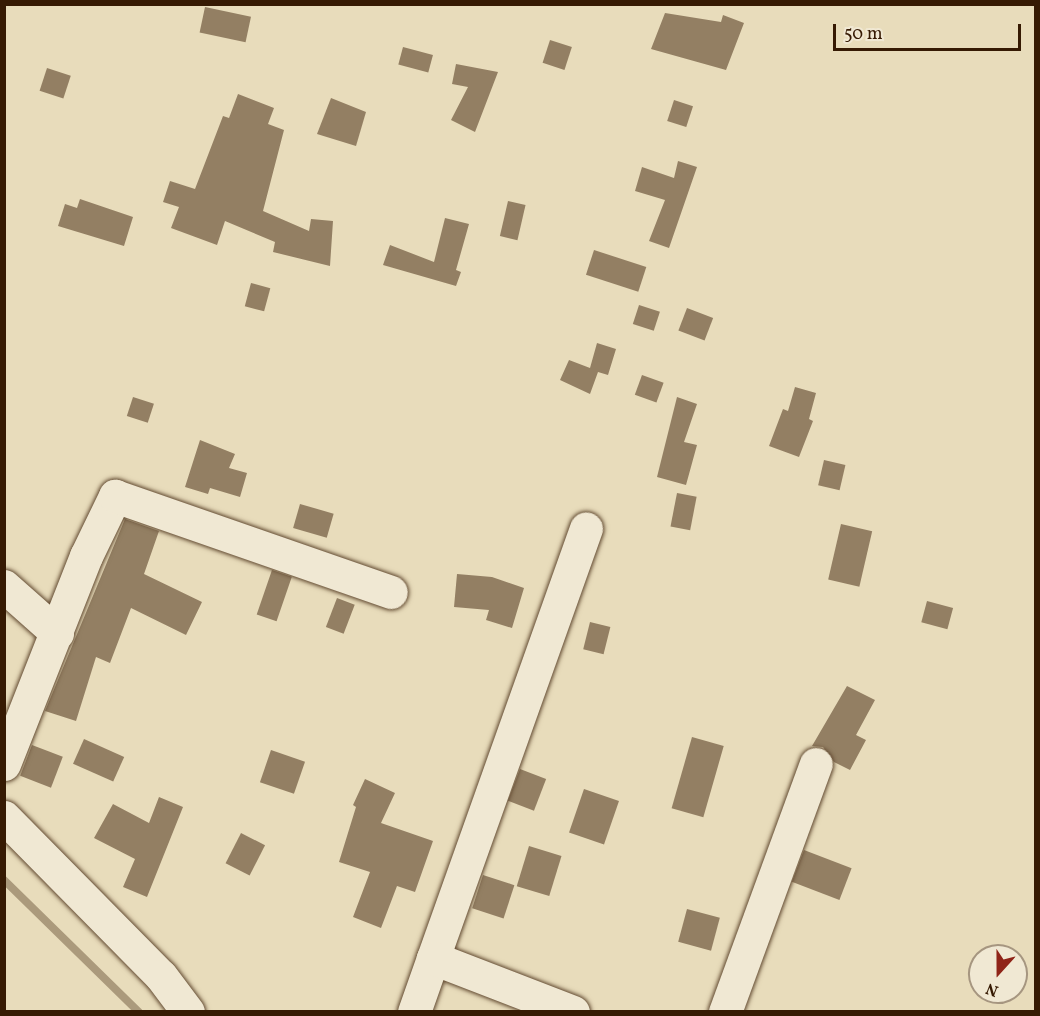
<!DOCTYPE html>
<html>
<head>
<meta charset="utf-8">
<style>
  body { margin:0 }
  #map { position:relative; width:1040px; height:1016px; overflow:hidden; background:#e8dcbb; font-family:Vollkorn,serif }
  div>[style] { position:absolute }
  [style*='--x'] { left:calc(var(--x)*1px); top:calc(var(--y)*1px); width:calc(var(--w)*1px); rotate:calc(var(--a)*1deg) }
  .stream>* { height:8px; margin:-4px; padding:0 4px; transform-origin:4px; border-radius:4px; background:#ab9a7c }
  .building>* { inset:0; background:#937f63; transform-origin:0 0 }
  .roads { filter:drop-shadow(0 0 2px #624a31) drop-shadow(0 0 2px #624a31) }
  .minor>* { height:33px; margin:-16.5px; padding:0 16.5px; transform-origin:16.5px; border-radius:16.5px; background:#f0e8d3 }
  span { translate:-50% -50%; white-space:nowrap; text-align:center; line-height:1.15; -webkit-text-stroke:6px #f0e8d3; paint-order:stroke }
  .frame { position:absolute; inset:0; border:6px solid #361a03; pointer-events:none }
  .north { position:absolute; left:968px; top:944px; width:60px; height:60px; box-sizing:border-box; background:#f0e8d3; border:2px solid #a69680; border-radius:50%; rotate:201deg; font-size:16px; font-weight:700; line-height:24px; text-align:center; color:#361a03 }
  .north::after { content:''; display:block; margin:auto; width:21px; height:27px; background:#8f2418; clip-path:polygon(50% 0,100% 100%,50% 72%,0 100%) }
  .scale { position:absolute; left:833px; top:24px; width:188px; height:27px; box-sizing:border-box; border:3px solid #361a03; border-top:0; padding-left:8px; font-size:18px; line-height:21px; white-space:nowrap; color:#361a03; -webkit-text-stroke:4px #f0e8d3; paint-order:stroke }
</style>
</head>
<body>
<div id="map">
  <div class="stream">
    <div style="--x:4;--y:880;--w:189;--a:44.4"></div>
  </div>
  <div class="building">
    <div style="left:205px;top:7px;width:47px;height:26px;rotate:12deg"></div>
    <div style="clip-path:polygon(665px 13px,721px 22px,723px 15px,744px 23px,726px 70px,651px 49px)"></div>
    <div style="left:550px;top:40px;width:23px;height:24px;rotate:18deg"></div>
    <div style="left:403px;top:47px;width:31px;height:18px;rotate:15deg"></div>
    <div style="clip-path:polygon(456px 64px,498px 72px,475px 132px,451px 120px,468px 87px,452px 84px)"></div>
    <div style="left:47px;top:68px;width:25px;height:24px;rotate:18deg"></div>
    <div style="clip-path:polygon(238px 94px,274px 108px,268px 124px,284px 130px,263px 211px,309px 231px,311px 219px,333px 221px,330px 266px,273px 252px,275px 242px,225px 221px,217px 245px,171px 228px,179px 207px,163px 202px,170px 181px,195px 189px,223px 116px,229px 118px)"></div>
    <div style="clip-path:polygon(331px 98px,366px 112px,356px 146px,317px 134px)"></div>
    <div style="left:674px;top:100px;width:20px;height:22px;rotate:18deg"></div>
    <div style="clip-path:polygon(678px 161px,697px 167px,669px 248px,649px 241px,665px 200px,635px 191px,642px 167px,674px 178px)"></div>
    <div style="clip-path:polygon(80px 199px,133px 217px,124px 246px,58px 226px,65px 204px,77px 208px)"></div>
    <div style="left:508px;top:201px;width:18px;height:36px;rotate:13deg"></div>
    <div style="clip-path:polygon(445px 218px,469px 224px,456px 270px,461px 272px,456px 286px,383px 265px,390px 245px,434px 262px)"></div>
    <div style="left:594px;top:250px;width:55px;height:26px;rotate:18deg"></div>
    <div style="left:251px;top:283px;width:20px;height:24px;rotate:15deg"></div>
    <div style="left:639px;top:305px;width:22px;height:20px;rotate:18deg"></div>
    <div style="left:687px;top:308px;width:28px;height:24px;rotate:21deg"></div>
    <div style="clip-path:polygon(597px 343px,616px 349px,608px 375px,598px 372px,590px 394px,560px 380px,569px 360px,590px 368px)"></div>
    <div style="left:642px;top:375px;width:23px;height:21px;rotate:20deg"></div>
    <div style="clip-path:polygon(795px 387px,816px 393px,809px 419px,813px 421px,799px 457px,769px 446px,783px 409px,788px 411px)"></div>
    <div style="left:133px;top:397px;width:22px;height:20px;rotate:18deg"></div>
    <div style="clip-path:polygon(677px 397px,697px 404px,684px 442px,697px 445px,686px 485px,657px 477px)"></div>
    <div style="clip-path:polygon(200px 440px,235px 454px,229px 468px,247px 473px,240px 497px,210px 488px,208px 494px,185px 487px)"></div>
    <div style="left:824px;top:460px;width:22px;height:26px;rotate:13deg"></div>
    <div style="left:677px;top:493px;width:20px;height:34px;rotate:11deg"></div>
    <div style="left:300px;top:504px;width:35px;height:25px;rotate:16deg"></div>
    <div style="clip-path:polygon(125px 519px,159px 531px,144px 574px,202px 602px,186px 635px,131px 608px,110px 663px,96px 657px,76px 721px,45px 711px)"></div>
    <div style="left:841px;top:524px;width:32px;height:57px;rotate:13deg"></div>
    <div style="left:272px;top:570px;width:21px;height:47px;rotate:19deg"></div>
    <div style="clip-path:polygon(457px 574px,492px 577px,524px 588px,512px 628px,486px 620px,489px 610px,454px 607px)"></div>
    <div style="left:337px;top:598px;width:19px;height:31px;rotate:21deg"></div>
    <div style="left:927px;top:601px;width:27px;height:22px;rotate:15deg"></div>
    <div style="left:590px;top:622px;width:21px;height:28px;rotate:14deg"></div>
    <div style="clip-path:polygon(847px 686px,875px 700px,856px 735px,866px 740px,850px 770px,834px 762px,823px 747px,812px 746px)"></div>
    <div style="left:692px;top:737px;width:33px;height:74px;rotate:16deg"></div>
    <div style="left:84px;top:739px;width:44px;height:27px;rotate:24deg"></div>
    <div style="left:32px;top:745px;width:33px;height:33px;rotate:21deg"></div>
    <div style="left:271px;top:750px;width:36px;height:34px;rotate:19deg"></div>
    <div style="left:520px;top:769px;width:28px;height:34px;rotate:21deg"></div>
    <div style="clip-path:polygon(365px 779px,395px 793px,381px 823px,433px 841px,415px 892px,397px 886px,381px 928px,353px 917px,370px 872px,339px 862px,356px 807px,353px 805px)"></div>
    <div style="left:584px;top:789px;width:37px;height:46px;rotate:19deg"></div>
    <div style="clip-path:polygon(159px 797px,183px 807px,147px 897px,123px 887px,135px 859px,94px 838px,113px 804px,149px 823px)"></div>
    <div style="left:241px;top:833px;width:27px;height:34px;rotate:27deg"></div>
    <div style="left:529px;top:846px;width:34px;height:42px;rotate:17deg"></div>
    <div style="left:804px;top:850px;width:51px;height:34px;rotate:21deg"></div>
    <div style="left:483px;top:875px;width:33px;height:35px;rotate:18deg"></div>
    <div style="left:687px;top:909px;width:34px;height:34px;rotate:15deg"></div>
  </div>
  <div class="roads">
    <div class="minor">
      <div style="--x:4;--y:586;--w:71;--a:41.6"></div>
      <div style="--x:4;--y:764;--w:224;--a:-68.5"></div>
      <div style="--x:86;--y:556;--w:67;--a:-64.2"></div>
      <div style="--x:115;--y:496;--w:292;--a:19.2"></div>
      <div style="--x:4;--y:817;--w:223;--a:45.4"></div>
      <div style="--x:161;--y:976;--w:45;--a:53.1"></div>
      <div style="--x:433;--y:958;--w:456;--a:-70.4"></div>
      <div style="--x:414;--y:1012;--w:57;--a:-70.6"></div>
      <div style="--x:433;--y:958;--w:150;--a:21.1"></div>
      <div style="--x:725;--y:1012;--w:264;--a:-69.9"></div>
    </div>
  </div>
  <div class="frame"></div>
  <div class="north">N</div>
  <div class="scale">50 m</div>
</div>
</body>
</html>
